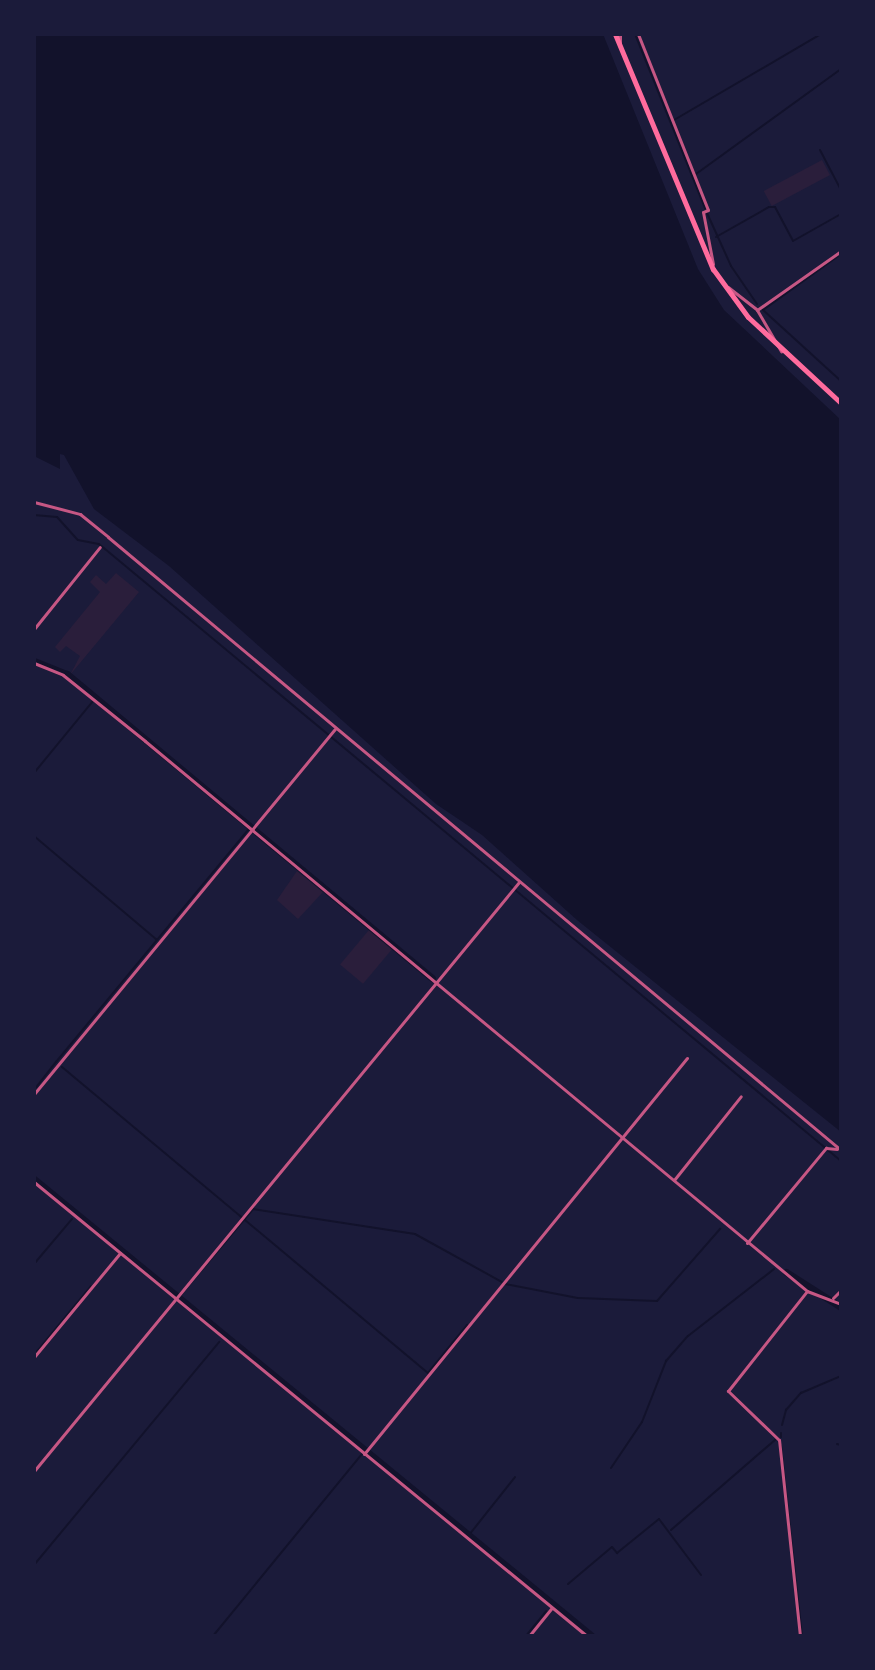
<!DOCTYPE html>
<html>
<head>
<meta charset="utf-8">
<style>
  body { margin:0 }
  #map { position:relative; width:875px; height:1670px; overflow:hidden; background:#1b1b3a; font-family:Arial,sans-serif }
  div>[style] { position:absolute }
  [style*='--x'] { left:calc(var(--x)*1px); top:calc(var(--y)*1px); width:calc(var(--w)*1px); rotate:calc(var(--a)*1deg) }
  .green>* { inset:0; background:#2a1e3b; transform-origin:0 0 }
  .water>* { inset:0; background:#12122b }
  .stream>* { height:2px; margin:-1px; padding:0 1px; transform-origin:1px; border-radius:1px; background:#12122b }
  .canal>* { height:7px; margin:-3.5px; padding:0 3.5px; transform-origin:3.5px; border-radius:3.5px; background:#12122b }
  .minor>* { height:3px; margin:-1.5px; padding:0 1.5px; transform-origin:1.5px; border-radius:1.5px; background:#c65784 }
  .secondary>* { height:5px; margin:-2.5px; padding:0 2.5px; transform-origin:2.5px; border-radius:2.5px; background:#ff6b9d }
  span { translate:-50% -50%; white-space:nowrap; text-align:center; line-height:1.15; -webkit-text-stroke:6px #1b1b3a; paint-order:stroke }
  .frame { position:absolute; inset:0; border:36px solid #1b1b3a; pointer-events:none }
</style>
</head>
<body>
<div id="map">
  <div class="green">
    <div style="left:822px;top:160px;width:17px;height:66px;rotate:62deg"></div>
    <div style="clip-path:polygon(116px 573px,139px 592px,70px 675px,80px 656px,66px 646px,60px 652px,55px 647px,100px 592px,90px 582px,96px 575px,106px 584px)"></div>
    <div style="clip-path:polygon(297px 871px,323px 892px,298px 919px,277px 900px)"></div>
    <div style="left:369px;top:930px;width:30px;height:45px;rotate:40deg"></div>
  </div>
  <div class="water">
    <div style="clip-path:polygon(34px 34px,603px 34px,698px 269px,724px 310px,841px 420px,841px 1132px,577px 920px,482px 835px,436px 804px,169px 566px,94px 509px,64px 455px,60px 454px,60px 469px,34px 456px)"></div>
  </div>
  <div class="stream">
    <div style="--x:635;--y:34;--w:188;--a:68.1"></div>
    <div style="--x:674;--y:120;--w:170;--a:-30.3"></div>
    <div style="--x:820;--y:150;--w:45;--a:62.3"></div>
    <div style="--x:696;--y:174;--w:179;--a:-35.9"></div>
    <div style="--x:707;--y:213;--w:58;--a:65.6"></div>
    <div style="--x:731;--y:266;--w:46;--a:55.6"></div>
    <div style="--x:716;--y:237;--w:61;--a:-29.5"></div>
    <div style="--x:769;--y:207;--w:6;--a:0"></div>
    <div style="--x:775;--y:207;--w:38;--a:62"></div>
    <div style="--x:793;--y:241;--w:55;--a:-29.4"></div>
    <div style="--x:841;--y:254;--w:96;--a:144.3"></div>
    <div style="--x:763;--y:310;--w:105;--a:42.3"></div>
    <div style="--x:34;--y:515;--w:23;--a:5"></div>
    <div style="--x:57;--y:517;--w:31;--a:48"></div>
    <div style="--x:78;--y:540;--w:21;--a:11"></div>
    <div style="--x:99;--y:544;--w:965;--a:39.74"></div>
    <div style="--x:95;--y:699;--w:1;--a:-45"></div>
    <div style="--x:34;--y:773;--w:93;--a:-50.7"></div>
    <div style="--x:34;--y:836;--w:160;--a:40.2"></div>
    <div style="--x:56;--y:1062;--w:301;--a:-50.4"></div>
    <div style="--x:62;--y:1067;--w:477;--a:39.9"></div>
    <div style="--x:428;--y:1373;--w:62;--a:-50.9"></div>
    <div style="--x:34;--y:1090;--w:36;--a:-52"></div>
    <div style="--x:34;--y:1264;--w:59;--a:-49.8"></div>
    <div style="--x:505;--y:1284;--w:74;--a:10.9"></div>
    <div style="--x:578;--y:1298;--w:79;--a:2.2"></div>
    <div style="--x:657;--y:1301;--w:96;--a:-48.8"></div>
    <div style="--x:179;--y:1297;--w:115;--a:-49.9"></div>
    <div style="--x:253;--y:1209;--w:164;--a:8.8"></div>
    <div style="--x:415;--y:1234;--w:99;--a:28.9"></div>
    <div style="--x:34;--y:1355;--w:89;--a:-50.4"></div>
    <div style="--x:782;--y:1425;--w:16;--a:-75"></div>
    <div style="--x:786;--y:1410;--w:23;--a:-49"></div>
    <div style="--x:801;--y:1393;--w:43;--a:-23"></div>
    <div style="--x:781;--y:1437;--w:4;--a:-90"></div>
    <div style="--x:837;--y:1444;--w:4;--a:14"></div>
    <div style="--x:781;--y:1446;--w:191;--a:83.7"></div>
    <div style="--x:611;--y:1468;--w:55;--a:-56"></div>
    <div style="--x:642;--y:1422;--w:66;--a:-68.5"></div>
    <div style="--x:666;--y:1361;--w:33;--a:-49"></div>
    <div style="--x:688;--y:1336;--w:109;--a:-37.9"></div>
    <div style="--x:671;--y:1530;--w:138;--a:-40.9"></div>
    <div style="--x:469;--y:1535;--w:74;--a:-51.6"></div>
    <div style="--x:34;--y:1565;--w:290;--a:-50.3"></div>
    <div style="--x:568;--y:1584;--w:57;--a:-40.1"></div>
    <div style="--x:612;--y:1547;--w:8;--a:50"></div>
    <div style="--x:617;--y:1553;--w:54;--a:-39"></div>
    <div style="--x:659;--y:1519;--w:70;--a:53.1"></div>
    <div style="--x:213;--y:1636;--w:235;--a:-50.7"></div>
    <div style="--x:526;--y:1636;--w:32;--a:-51"></div>
  </div>
  <div class="canal">
    <div style="--x:34;--y:661;--w:35;--a:22"></div>
    <div style="--x:67;--y:674;--w:475;--a:39.8"></div>
    <div style="--x:34;--y:1179;--w:721;--a:39.32"></div>
    <div style="--x:786;--y:1272;--w:65;--a:32.5"></div>
  </div>
  <div class="minor">
    <div style="--x:638;--y:34;--w:189;--a:68.3"></div>
    <div style="--x:708;--y:210;--w:5;--a:158"></div>
    <div style="--x:703;--y:212;--w:53;--a:79.1"></div>
    <div style="--x:620;--y:43;--w:9;--a:-90"></div>
    <div style="--x:728;--y:287;--w:37;--a:38"></div>
    <div style="--x:757;--y:310;--w:48;--a:59.7"></div>
    <div style="--x:757;--y:310;--w:103;--a:-35.1"></div>
    <div style="--x:34;--y:502;--w:48;--a:14.6"></div>
    <div style="--x:80;--y:514;--w:36;--a:39"></div>
    <div style="--x:108;--y:537;--w:956;--a:39.91"></div>
    <div style="--x:34;--y:629;--w:105;--a:-51.2"></div>
    <div style="--x:34;--y:663;--w:31;--a:22"></div>
    <div style="--x:63;--y:675;--w:105;--a:38.8"></div>
    <div style="--x:145;--y:741;--w:861;--a:39.72"></div>
    <div style="--x:807;--y:1291;--w:36;--a:21"></div>
    <div style="--x:34;--y:1094;--w:473;--a:-50.5"></div>
    <div style="--x:674;--y:1180;--w:107;--a:-51.4"></div>
    <div style="--x:34;--y:1182;--w:715;--a:39.39"></div>
    <div style="--x:747;--y:1243;--w:124;--a:-50.3"></div>
    <div style="--x:826;--y:1148;--w:11;--a:5"></div>
    <div style="--x:833;--y:1298;--w:11;--a:-45"></div>
    <div style="--x:34;--y:1357;--w:135;--a:-50.4"></div>
    <div style="--x:364;--y:1454;--w:511;--a:-50.8"></div>
    <div style="--x:34;--y:1471;--w:763;--a:-50.53"></div>
    <div style="--x:529;--y:1636;--w:36;--a:-51"></div>
    <div style="--x:800;--y:1636;--w:197;--a:-96.1"></div>
    <div style="--x:779;--y:1440;--w:71;--a:-136.1"></div>
    <div style="--x:728;--y:1391;--w:127;--a:-51.7"></div>
  </div>
  <div class="secondary">
    <div style="--x:615;--y:34;--w:255;--a:67.4"></div>
    <div style="--x:713;--y:269;--w:59;--a:53.9"></div>
    <div style="--x:748;--y:317;--w:127;--a:42.8"></div>
  </div>
  <div class="frame"></div>
</div>
</body>
</html>
